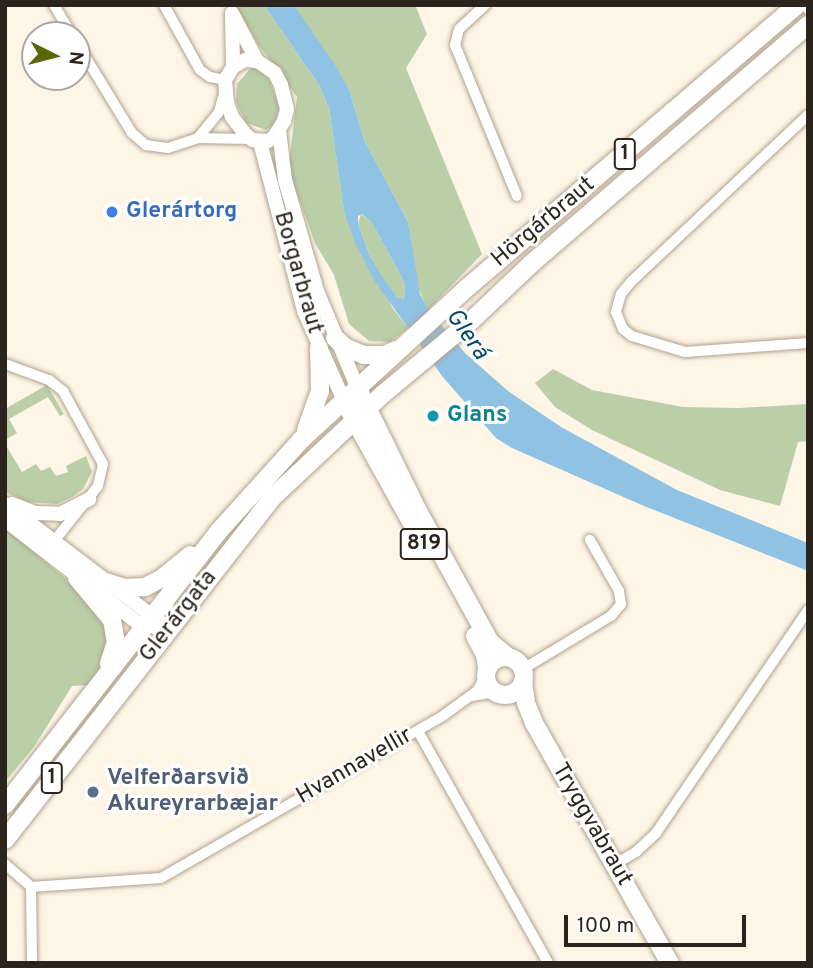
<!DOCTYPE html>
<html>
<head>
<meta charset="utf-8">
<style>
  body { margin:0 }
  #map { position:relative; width:813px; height:968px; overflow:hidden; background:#fef5e7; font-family:Overpass,sans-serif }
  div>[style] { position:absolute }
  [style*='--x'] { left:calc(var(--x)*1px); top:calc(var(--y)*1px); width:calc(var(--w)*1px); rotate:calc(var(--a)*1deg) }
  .green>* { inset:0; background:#bacfa7 }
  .water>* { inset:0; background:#90c3e3 }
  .roads { filter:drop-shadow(0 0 2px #b1a28d) drop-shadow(0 0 2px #b1a28d) }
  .minor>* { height:10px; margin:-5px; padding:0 5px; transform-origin:5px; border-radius:5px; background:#fff }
  .tertiary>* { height:14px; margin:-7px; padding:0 7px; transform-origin:7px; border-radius:7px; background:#fff }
  .primary>* { height:18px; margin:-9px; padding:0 9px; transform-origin:9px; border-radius:9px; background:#fff }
  .primary>.ring { margin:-9px; padding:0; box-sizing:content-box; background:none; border:18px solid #fff; border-radius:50% }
  .trunk>* { height:18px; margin:-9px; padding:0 9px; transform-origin:9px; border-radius:9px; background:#fff }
  .dots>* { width:19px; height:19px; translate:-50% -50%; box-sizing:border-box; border:4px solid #fff; border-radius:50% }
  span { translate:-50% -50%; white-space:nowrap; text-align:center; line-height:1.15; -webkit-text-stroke:6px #fff; paint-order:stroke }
  .shield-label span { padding:2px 5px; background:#fff; border:2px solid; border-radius:5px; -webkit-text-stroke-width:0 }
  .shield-label { font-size:21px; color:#2a241c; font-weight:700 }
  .shop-label { font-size:23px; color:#366cbe; font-weight:700 }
  .left { translate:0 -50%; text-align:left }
  .street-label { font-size:23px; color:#2a241c }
  .culture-label { font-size:23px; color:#0d838f; font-weight:700 }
  .service-label { font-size:23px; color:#4e5e75; font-weight:700 }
  .water-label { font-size:24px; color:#024867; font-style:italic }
  .frame { position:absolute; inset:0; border:7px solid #2a241c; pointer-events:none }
  .north { position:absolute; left:21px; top:21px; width:70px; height:70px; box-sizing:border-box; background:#fff; border:2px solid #aaa7a4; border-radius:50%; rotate:96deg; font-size:19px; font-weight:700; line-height:28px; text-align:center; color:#2a241c }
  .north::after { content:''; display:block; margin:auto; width:24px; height:32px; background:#5a6608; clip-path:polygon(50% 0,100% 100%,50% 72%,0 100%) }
  .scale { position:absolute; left:564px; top:915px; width:182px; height:32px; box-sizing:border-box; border:4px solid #2a241c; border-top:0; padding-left:9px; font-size:21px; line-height:24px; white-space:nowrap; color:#2a241c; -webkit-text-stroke:5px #fff; paint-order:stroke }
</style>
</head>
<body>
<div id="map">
  <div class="green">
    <div style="clip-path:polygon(235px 5px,264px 5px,319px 85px,329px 108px,344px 211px,392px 307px,408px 328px,390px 342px,369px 341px,349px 324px,334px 275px,315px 243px,291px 177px,289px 164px,297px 97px,258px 44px)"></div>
    <div style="clip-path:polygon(294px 5px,415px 5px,427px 34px,406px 68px,482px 254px,428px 310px,417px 285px,408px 222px,364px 140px,350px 92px)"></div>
    <div style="clip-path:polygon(251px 68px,261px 71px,269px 80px,280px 107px,274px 125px,266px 130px,246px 123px,236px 102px,237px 84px)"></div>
    <div style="clip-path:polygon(361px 214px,372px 223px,399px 272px,405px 285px,404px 299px,397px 297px,381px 276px,369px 254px,358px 223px)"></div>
    <div style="clip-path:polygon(553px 369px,592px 390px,683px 407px,739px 408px,808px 404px,808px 441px,798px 442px,780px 506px,720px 490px,592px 430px,555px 407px,535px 383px)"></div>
    <div style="clip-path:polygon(47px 385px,64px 414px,60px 416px,48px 397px,9px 419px,17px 433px,5px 440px,5px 409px)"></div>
    <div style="clip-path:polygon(5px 444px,22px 472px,36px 464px,41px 471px,50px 467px,56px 476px,68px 472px,66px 466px,86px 456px,92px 472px,83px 489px,72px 497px,57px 504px,28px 502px,5px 492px)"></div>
    <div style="clip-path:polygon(5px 528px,91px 600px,109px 623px,105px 664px,89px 685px,72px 686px,34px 747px,5px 782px)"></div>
  </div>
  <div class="water">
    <div style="clip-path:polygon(evenodd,264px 5px,294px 5px,335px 65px,350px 92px,364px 140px,408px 222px,420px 294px,429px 310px,465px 353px,508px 391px,561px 427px,677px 490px,808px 543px,808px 571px,644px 506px,512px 448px,496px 438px,442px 376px,374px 280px,355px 243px,344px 211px,329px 108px,319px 85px,264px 5px,362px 214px,372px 223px,399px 272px,405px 285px,404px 299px,397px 297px,381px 275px,369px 254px,358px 223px,358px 216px,362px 214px)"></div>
  </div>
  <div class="roads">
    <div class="minor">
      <div style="--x:54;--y:5;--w:35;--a:59"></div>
      <div style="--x:164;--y:5;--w:74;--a:61"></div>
      <div style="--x:200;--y:70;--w:12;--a:35"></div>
      <div style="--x:210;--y:77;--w:15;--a:11"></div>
      <div style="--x:485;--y:5;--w:35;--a:137"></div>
      <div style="--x:459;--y:29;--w:16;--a:104"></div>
      <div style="--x:455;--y:45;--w:163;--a:67.7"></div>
      <div style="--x:808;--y:6;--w:3;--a:90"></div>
      <div style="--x:77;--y:43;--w:105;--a:58.6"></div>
      <div style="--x:132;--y:133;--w:18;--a:41"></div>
      <div style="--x:146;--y:145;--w:22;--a:8"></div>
      <div style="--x:168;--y:148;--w:32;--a:-18"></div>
      <div style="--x:198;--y:138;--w:53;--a:1.1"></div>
      <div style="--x:808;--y:115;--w:243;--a:136.7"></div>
      <div style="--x:631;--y:282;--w:16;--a:130"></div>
      <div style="--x:621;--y:294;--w:19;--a:106"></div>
      <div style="--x:616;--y:312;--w:18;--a:68"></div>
      <div style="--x:623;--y:329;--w:11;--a:38"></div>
      <div style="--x:632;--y:336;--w:55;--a:16.8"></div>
      <div style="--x:685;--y:352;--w:123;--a:-4.2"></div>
      <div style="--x:198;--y:138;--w:33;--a:-51"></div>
      <div style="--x:219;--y:112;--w:20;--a:-75"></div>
      <div style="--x:5;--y:364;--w:47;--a:20"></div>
      <div style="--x:49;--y:380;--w:18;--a:38"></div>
      <div style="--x:63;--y:391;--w:83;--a:61.3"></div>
      <div style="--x:103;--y:464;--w:23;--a:103"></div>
      <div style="--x:98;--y:486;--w:75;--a:128.5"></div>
      <div style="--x:523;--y:669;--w:103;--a:-31.1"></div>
      <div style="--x:611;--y:616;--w:16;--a:-50"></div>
      <div style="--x:621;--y:604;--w:13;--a:-99"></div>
      <div style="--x:619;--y:591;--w:59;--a:-119.6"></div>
      <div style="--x:472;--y:696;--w:23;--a:-10"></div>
      <div style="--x:418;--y:731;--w:266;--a:60.7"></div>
      <div style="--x:5;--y:864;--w:35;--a:41"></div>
      <div style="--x:31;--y:887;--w:130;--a:-4"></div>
      <div style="--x:161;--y:878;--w:327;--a:-29.9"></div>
      <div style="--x:444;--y:715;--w:41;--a:-36"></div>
      <div style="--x:477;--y:691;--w:16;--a:-60"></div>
      <div style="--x:614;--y:865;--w:27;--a:-31"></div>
      <div style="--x:637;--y:851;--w:26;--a:-43"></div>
      <div style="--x:656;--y:833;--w:270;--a:-55.7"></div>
      <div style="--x:31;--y:887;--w:76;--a:89.2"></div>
    </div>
    <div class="tertiary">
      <div style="--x:232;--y:13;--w:54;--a:88.9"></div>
      <div style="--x:233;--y:67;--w:15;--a:122"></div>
      <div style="--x:225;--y:80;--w:23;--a:85"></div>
      <div style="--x:227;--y:103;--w:15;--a:70"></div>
      <div style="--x:232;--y:117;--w:23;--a:52"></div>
      <div style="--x:246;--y:135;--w:9;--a:36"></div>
      <div style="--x:253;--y:140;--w:15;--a:4"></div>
      <div style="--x:268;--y:141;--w:7;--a:-34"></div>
      <div style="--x:274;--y:137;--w:19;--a:-58"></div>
      <div style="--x:284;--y:121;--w:12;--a:-76"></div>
      <div style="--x:287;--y:109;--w:25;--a:-104"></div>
      <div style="--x:281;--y:85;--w:13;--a:-117"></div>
      <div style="--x:275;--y:73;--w:22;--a:-146"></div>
      <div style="--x:257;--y:61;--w:12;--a:-175"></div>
      <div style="--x:245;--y:60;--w:14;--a:150"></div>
      <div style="--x:233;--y:15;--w:52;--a:62.4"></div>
      <div style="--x:279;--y:130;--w:50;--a:83.2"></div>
      <div style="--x:285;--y:180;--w:116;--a:73.9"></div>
      <div style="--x:317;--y:291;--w:106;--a:67.3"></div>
      <div style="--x:260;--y:142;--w:175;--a:75.4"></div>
      <div style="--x:304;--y:311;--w:98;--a:66"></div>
      <div style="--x:5;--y:504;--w:195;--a:37.3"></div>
      <div style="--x:12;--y:504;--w:26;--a:21"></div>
      <div style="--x:36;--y:513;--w:24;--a:2"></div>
      <div style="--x:60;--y:514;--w:33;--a:-27"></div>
      <div style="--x:5;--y:520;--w:168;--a:37.8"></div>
      <div style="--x:138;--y:623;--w:21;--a:14"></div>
      <div style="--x:158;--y:628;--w:19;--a:-21"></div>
    </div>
    <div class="primary">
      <div style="--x:358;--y:389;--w:136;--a:63.8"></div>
      <div style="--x:418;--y:511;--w:149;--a:61.2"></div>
      <div style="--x:490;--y:642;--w:23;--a:40"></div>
      <div style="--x:344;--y:401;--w:146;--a:61"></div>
      <div style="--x:475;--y:636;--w:21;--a:62"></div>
      <div style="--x:485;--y:655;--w:13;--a:81"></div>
      <div class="ring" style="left:486px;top:657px;width:20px;height:20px"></div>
      <div style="--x:523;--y:681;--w:22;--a:82"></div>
      <div style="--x:526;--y:703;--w:22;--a:68"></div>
      <div style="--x:534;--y:723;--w:276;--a:60.5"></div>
    </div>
    <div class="trunk">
      <div style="--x:335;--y:338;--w:15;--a:42"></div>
      <div style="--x:346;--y:348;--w:19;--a:21"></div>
      <div style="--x:364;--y:355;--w:20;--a:0"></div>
      <div style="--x:384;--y:355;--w:13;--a:-23"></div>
      <div style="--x:306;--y:430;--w:41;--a:-70.3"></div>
      <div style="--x:320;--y:391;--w:43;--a:-91.3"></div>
      <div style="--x:77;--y:578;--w:55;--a:50.2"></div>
      <div style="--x:112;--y:620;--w:22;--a:80"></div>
      <div style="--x:116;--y:642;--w:23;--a:108"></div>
      <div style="--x:106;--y:582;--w:20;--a:18"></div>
      <div style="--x:125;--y:588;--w:20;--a:-3"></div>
      <div style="--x:145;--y:587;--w:18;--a:-27"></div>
      <div style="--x:161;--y:579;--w:38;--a:-39"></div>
      <div style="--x:5;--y:805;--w:346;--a:-52"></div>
      <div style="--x:218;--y:532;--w:125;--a:-47.9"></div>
      <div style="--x:302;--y:439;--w:225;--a:-42.5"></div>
      <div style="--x:468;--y:287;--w:433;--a:-40.6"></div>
      <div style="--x:5;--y:840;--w:437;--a:-52"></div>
      <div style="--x:274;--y:496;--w:149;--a:-43.1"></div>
      <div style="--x:383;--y:394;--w:114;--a:-39.7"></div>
      <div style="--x:471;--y:321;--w:83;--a:-43.5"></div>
      <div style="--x:531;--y:264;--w:366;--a:-40.8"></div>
    </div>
  </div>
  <div class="dots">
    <div style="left:112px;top:212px;background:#3f7fe0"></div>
    <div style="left:433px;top:416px;background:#0f9aa8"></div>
    <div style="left:93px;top:792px;background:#5c6f8a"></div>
  </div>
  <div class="shield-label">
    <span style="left:625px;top:154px">1</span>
    <span style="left:424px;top:544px">819</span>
    <span style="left:52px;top:778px">1</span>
  </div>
  <div class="shop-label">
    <span class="left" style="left:126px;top:212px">Glerártorg</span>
  </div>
  <div class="street-label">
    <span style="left:544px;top:223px;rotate:-40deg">Hörgárbraut</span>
    <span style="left:297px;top:273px;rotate:74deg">Borgarbraut</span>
    <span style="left:179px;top:617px;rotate:-52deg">Glerárgata</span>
    <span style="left:355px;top:767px;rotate:-30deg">Hvannavellir</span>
    <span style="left:591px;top:825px;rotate:60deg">Tryggvabraut</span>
  </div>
  <div class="culture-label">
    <span class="left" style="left:447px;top:416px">Glans</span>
  </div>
  <div class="service-label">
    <span class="left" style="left:107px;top:792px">Velferðarsvið<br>Akureyrarbæjar</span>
  </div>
  <div class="water-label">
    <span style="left:466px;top:335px;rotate:55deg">Glerá</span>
  </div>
  <div class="frame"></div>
  <div class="north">N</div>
  <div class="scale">100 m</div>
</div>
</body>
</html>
